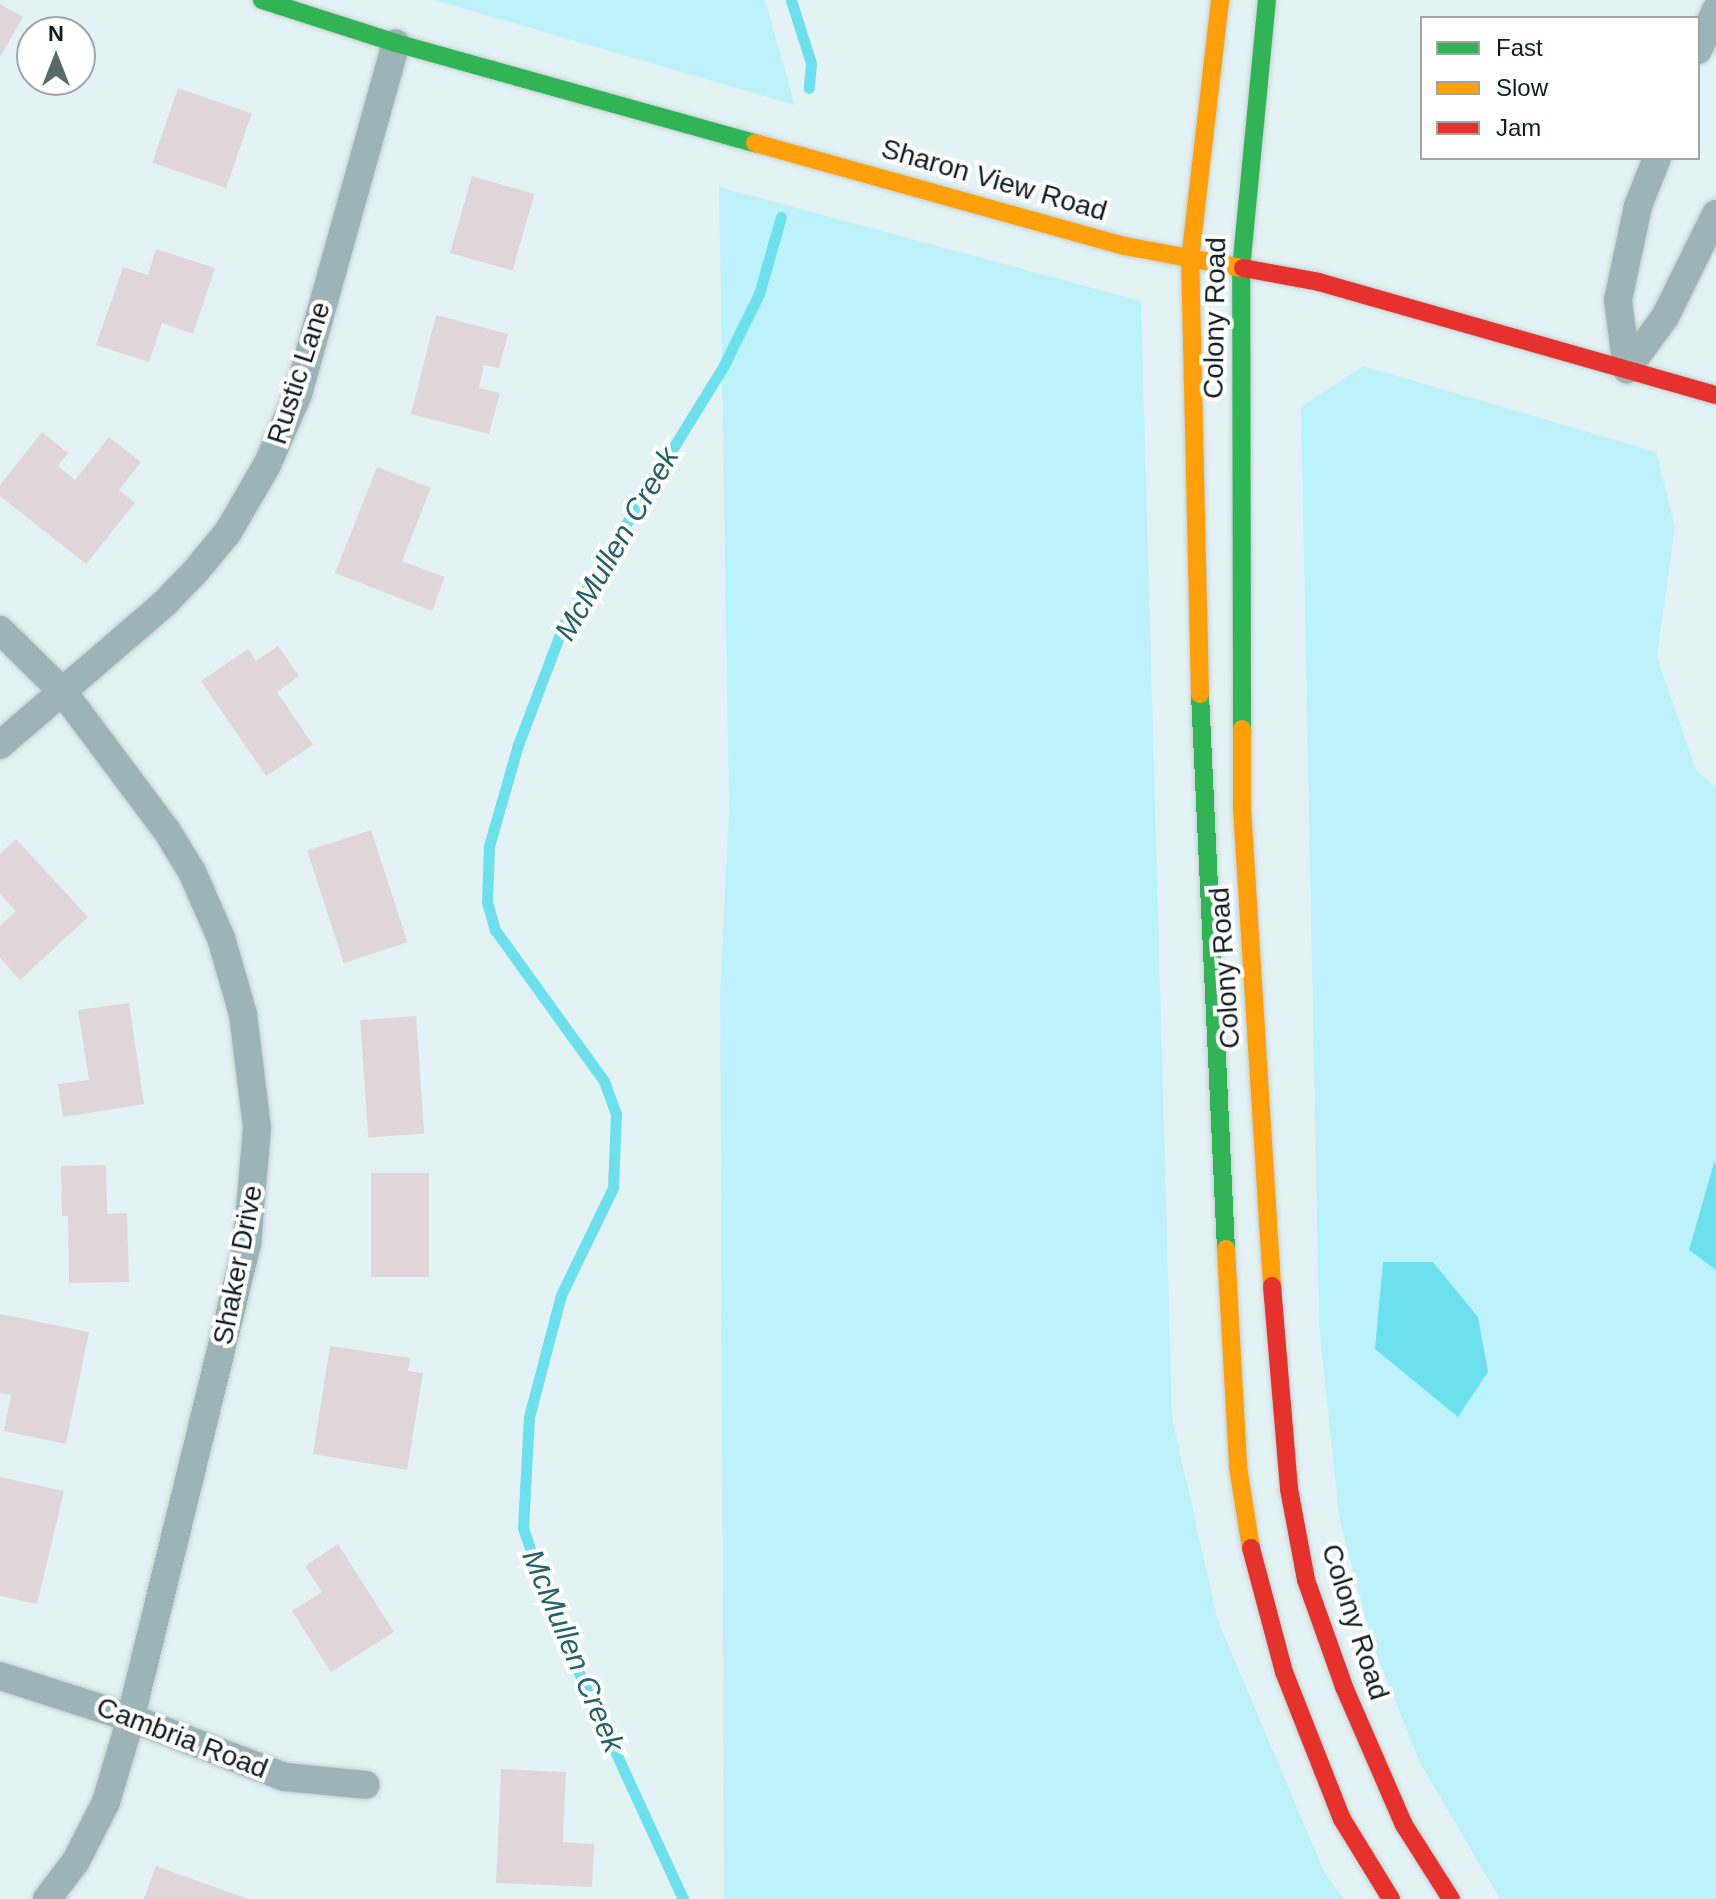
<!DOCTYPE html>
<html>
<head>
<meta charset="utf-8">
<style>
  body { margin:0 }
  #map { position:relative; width:1716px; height:1899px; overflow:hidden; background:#e3f3f5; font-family:Arial,sans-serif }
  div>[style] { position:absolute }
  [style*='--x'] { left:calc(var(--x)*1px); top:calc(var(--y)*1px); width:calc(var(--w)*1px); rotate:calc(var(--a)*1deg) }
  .green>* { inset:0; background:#bef2fa }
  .water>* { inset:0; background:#6de0ee }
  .stream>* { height:11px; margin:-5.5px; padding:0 5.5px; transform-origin:5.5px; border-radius:5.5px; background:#6de0ee }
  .building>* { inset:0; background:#e0d6d9; transform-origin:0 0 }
  .roads { filter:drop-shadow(0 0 2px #c3d0d1) drop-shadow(0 0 2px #c3d0d1) }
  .street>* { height:28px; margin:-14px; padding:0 14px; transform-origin:14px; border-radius:14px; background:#9cb4b7 }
  .fast>* { height:18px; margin:-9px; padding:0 9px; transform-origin:9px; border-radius:9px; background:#30b455 }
  .slow>* { height:18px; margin:-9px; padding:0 9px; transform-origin:9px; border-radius:9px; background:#ff9f0a }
  .jam>* { height:18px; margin:-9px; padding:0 9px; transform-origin:9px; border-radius:9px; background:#e5322d }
  span { translate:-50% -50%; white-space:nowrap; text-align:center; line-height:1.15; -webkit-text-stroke:8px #fff; paint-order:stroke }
  .street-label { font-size:28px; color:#101e1f }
  .water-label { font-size:30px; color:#246169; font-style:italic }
  .legend { position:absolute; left:1420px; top:16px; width:280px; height:144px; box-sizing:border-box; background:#fff; border:2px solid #9fa5a5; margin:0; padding:10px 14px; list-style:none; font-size:24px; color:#101e1f }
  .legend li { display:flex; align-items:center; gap:16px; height:40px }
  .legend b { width:40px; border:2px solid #9fa5a5 }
  .north { position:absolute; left:16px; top:16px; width:80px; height:80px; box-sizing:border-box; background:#fff; border:2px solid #9fa5a5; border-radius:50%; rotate:0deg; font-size:22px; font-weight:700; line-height:32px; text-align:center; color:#101e1f }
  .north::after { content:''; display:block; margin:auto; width:28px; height:36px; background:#5a696a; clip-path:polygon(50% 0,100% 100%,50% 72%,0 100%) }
</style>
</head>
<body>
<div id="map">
  <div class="green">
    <div style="clip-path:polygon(434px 0,765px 0,795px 105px)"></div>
    <div style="clip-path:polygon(719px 187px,1141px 301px,1172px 1418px,1218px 1621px,1325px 1874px,1344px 1899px,724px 1899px,720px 990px,729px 811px)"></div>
    <div style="clip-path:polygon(1363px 366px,1656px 452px,1675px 527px,1657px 657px,1696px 770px,1716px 788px,1716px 1899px,1500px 1899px,1420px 1763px,1372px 1643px,1339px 1517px,1319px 1324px,1301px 407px)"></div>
  </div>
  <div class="water">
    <div style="clip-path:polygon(1714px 1163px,1716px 1164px,1716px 1270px,1689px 1250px)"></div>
    <div style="clip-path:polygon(1383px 1262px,1433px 1262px,1478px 1317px,1488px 1372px,1458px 1417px,1375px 1349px)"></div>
  </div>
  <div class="stream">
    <div style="--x:791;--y:0;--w:66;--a:72.4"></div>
    <div style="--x:811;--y:63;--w:25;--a:95"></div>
    <div style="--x:683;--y:1899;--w:314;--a:-114.7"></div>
    <div style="--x:552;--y:1614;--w:91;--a:-108.6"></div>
    <div style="--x:523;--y:1528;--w:111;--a:-86.9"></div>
    <div style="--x:529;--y:1417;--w:126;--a:-75.3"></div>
    <div style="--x:561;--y:1295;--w:119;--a:-64.1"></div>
    <div style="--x:613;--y:1188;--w:74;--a:-87.7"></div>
    <div style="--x:616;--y:1114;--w:35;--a:-110"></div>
    <div style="--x:604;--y:1081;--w:186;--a:-125.8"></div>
    <div style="--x:495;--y:930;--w:29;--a:-106"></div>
    <div style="--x:487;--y:902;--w:56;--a:-88"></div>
    <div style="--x:489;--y:846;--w:105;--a:-74"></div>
    <div style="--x:518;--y:745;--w:127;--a:-69.3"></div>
    <div style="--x:563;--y:626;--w:307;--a:-58.3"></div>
    <div style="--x:724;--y:365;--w:79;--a:-63.8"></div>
    <div style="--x:759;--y:294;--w:80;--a:-74.1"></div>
  </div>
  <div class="building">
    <div style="clip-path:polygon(0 4px,23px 17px,0 57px)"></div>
    <div style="left:178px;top:88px;width:78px;height:79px;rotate:19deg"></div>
    <div style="left:472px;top:176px;width:65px;height:80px;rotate:16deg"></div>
    <div style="clip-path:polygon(156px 249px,215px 268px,193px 334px,162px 323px,149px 362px,96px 345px,123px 267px,148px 275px)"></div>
    <div style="clip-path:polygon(436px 315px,508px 334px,499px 368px,484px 365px,479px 388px,500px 393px,489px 434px,411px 414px)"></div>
    <div style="clip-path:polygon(42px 432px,68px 453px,58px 466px,75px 480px,109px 437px,141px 462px,119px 490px,135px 503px,86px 564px,0 496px,0 485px)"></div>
    <div style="clip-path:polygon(377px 467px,431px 488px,402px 561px,445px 577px,432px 611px,335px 573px)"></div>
    <div style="clip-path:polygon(278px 646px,299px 676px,277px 692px,313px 745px,266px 776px,201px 681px,248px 649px,256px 661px)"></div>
    <div style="left:371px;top:830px;width:118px;height:67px;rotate:72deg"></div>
    <div style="clip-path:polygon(16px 839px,88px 917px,20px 980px,0 958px,0 926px,16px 911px,0 894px,0 854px)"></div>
    <div style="clip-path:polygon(129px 1003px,144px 1104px,63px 1117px,58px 1084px,89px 1080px,78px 1010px)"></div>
    <div style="left:416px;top:1016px;width:118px;height:56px;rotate:86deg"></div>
    <div style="clip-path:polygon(106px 1165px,107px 1214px,127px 1213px,129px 1282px,69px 1283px,68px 1216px,62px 1216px,61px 1166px)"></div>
    <div style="left:371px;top:1173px;width:58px;height:104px"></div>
    <div style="clip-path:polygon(0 1314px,89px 1332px,66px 1444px,4px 1431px,11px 1395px,0 1393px)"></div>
    <div style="clip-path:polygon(330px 1346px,410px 1358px,408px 1371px,423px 1373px,407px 1470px,313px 1454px)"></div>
    <div style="clip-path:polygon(0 1477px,64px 1491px,37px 1604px,0 1596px)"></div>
    <div style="clip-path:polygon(338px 1544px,394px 1632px,331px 1672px,292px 1611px,322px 1592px,305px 1566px)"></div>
    <div style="clip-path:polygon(501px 1769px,566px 1772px,563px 1842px,594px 1844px,592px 1887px,496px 1883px)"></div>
    <div style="clip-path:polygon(156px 1866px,248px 1899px,144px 1899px)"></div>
  </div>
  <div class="roads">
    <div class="street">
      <div style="--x:1698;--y:50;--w:44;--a:-65.8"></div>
      <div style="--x:1657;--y:158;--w:52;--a:111.6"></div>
      <div style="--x:1638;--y:206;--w:96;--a:102"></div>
      <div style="--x:1618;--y:300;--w:70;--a:82.6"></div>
      <div style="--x:1627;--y:369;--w:64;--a:-53.8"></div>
      <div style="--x:1665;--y:317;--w:115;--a:-63.7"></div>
      <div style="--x:0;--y:630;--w:88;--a:44.5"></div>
      <div style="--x:63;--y:692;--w:174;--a:53.2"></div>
      <div style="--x:167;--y:831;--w:48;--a:58.6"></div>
      <div style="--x:192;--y:872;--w:72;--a:66.3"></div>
      <div style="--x:221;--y:938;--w:79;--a:73.9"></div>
      <div style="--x:243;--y:1014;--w:115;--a:83"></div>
      <div style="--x:257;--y:1128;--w:116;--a:94.9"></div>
      <div style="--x:247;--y:1244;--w:488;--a:103.8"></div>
      <div style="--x:131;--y:1718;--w:88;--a:106.6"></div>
      <div style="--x:106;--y:1802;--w:66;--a:117"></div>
      <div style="--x:76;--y:1861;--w:48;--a:127.3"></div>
      <div style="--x:0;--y:745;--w:218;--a:-40.7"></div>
      <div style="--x:165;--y:603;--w:42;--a:-46"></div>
      <div style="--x:194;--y:573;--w:53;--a:-50.3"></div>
      <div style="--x:228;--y:532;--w:78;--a:-59.8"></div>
      <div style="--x:267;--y:465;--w:77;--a:-66.4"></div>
      <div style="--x:298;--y:394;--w:364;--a:-74.4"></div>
      <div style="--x:0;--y:1676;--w:138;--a:17.8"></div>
      <div style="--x:131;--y:1718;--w:165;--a:21"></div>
      <div style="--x:285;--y:1777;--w:81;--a:5.6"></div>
    </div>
    <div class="fast">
      <div style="--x:262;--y:0;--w:141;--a:17.8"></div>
      <div style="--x:396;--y:43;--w:373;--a:15.6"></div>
      <div style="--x:1200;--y:694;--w:556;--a:87.32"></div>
      <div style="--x:1242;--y:729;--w:460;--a:-90.1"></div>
      <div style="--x:1241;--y:269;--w:270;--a:-84.5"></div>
    </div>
    <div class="slow">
      <div style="--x:755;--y:143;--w:384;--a:15.6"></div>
      <div style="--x:1125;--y:246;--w:120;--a:10.6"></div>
      <div style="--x:1200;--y:694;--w:434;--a:-91.3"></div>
      <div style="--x:1190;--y:260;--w:262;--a:-83.4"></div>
      <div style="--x:1242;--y:729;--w:79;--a:90"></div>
      <div style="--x:1242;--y:808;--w:479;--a:86.4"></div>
      <div style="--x:1226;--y:1249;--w:218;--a:86.8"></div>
      <div style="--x:1238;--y:1467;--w:82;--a:80.9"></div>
    </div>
    <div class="jam">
      <div style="--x:1243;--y:268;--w:77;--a:10.4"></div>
      <div style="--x:1319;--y:282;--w:413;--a:15.9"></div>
      <div style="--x:1272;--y:1286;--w:204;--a:85.2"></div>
      <div style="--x:1289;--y:1489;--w:93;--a:79.4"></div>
      <div style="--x:1306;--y:1580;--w:114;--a:70.4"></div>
      <div style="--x:1344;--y:1687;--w:150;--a:66.5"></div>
      <div style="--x:1404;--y:1825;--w:88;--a:57.6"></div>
      <div style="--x:1251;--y:1548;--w:128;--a:75.1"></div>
      <div style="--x:1284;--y:1672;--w:158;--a:68.5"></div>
      <div style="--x:1342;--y:1819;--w:94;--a:58.5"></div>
    </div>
  </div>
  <div class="street-label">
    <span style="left:994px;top:180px;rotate:16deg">Sharon View Road</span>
    <span style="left:1215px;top:318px;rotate:-89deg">Colony Road</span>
    <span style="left:299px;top:373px;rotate:-72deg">Rustic Lane</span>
    <span style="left:1225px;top:968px;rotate:-94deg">Colony Road</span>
    <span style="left:238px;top:1265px;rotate:-79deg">Shaker Drive</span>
    <span style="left:1355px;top:1622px;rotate:72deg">Colony Road</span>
    <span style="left:182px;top:1738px;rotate:21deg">Cambria Road</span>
  </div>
  <div class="water-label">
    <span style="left:617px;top:544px;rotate:-60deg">McMullen Creek</span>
    <span style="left:573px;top:1651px;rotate:67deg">McMullen Creek</span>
  </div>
  <ul class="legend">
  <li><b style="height:10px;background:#30b455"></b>Fast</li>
  <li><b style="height:10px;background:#ff9f0a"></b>Slow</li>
  <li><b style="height:10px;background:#e5322d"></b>Jam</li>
  </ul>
  <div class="north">N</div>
</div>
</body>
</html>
